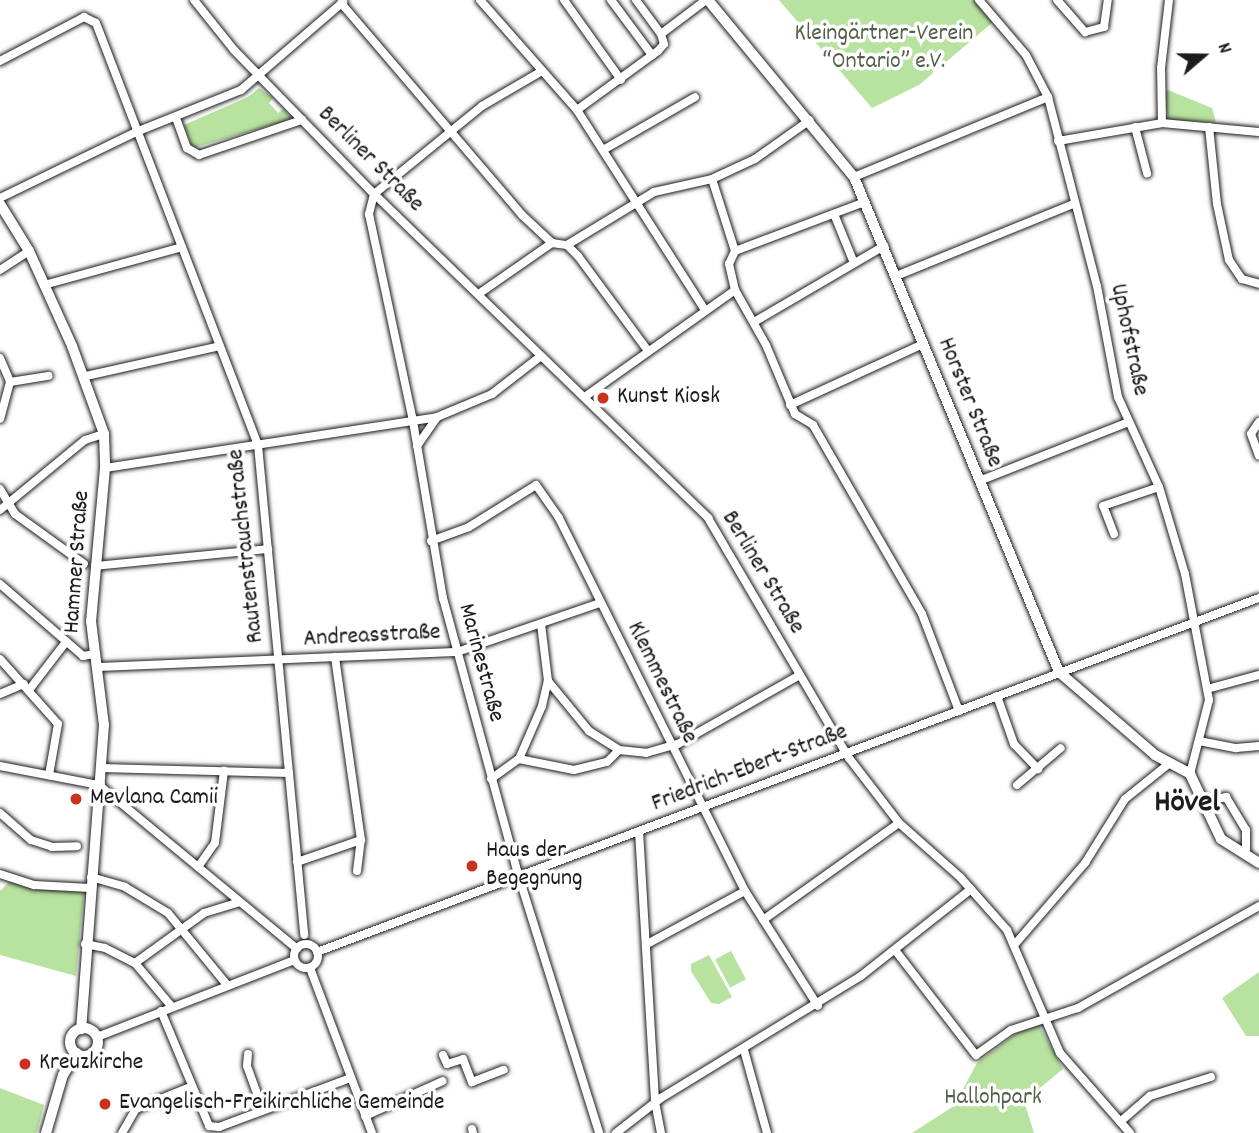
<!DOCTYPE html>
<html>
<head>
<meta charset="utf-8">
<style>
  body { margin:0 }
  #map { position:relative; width:1259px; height:1133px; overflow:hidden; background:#fff; font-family:Dekko,sans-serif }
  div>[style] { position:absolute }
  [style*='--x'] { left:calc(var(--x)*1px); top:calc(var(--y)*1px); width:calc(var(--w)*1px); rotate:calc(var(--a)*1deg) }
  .green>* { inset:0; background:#b8e29f; transform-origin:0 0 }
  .roads { filter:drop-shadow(0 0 2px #1c1c1c) drop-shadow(0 0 2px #1c1c1c) }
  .street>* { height:8px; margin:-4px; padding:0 4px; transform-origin:4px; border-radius:4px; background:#fff }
  .street>.ring { margin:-4px; padding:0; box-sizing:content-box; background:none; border:8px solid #fff; border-radius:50% }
  .secondary>* { height:10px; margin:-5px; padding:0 5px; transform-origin:5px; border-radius:5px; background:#fff }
  .secondary>.ring { margin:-5px; padding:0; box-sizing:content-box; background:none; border:10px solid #fff; border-radius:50% }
  .dots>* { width:19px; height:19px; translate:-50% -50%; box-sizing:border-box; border:4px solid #fff; border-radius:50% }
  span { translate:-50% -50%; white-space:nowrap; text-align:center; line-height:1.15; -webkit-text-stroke:7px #fff; paint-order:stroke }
  .park-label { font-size:24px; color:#53614a }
  .street-label { font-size:24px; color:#1c1c1c }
  .poi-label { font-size:24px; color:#1c1c1c }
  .left { translate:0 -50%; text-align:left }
  .district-label { font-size:32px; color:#1c1c1c; font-weight:700 }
  .north { position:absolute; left:1168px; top:21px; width:70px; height:70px; -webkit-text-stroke:5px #fff; paint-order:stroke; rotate:70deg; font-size:19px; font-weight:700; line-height:28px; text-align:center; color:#1c1c1c }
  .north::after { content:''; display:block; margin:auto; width:24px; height:32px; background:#1c1c1c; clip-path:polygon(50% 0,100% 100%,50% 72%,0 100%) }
</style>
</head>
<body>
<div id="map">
  <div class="green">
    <div style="clip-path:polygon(779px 0,974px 0,993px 22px,919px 85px,872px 108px)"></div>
    <div style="clip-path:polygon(259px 88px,273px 98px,269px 103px,278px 113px,283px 109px,292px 119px,193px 148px,184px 125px,248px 97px)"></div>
    <div style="clip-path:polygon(1168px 90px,1212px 108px,1216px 122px,1169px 121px,1164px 92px)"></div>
    <div style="clip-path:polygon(10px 881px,84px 891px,76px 976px,0 955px,0 891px)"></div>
    <div style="left:731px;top:951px;width:32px;height:18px;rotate:62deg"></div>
    <div style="clip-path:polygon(709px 955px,732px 997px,719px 1004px,711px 1003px,691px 971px,691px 964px)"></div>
    <div style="clip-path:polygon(1259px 972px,1259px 1036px,1246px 1036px,1222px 998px)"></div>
    <div style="clip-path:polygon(1039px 1025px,1063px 1069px,1024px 1101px,1034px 1133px,912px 1133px,954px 1106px,977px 1063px,1017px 1033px)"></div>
    <div style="clip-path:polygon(0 1088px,44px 1105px,37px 1133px,0 1133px)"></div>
  </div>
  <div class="roads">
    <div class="street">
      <div style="--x:194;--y:0;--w:64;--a:51.3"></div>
      <div style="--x:234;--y:50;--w:197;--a:45.8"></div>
      <div style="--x:371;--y:191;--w:470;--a:44.1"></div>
      <div style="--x:708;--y:518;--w:278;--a:59.6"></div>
      <div style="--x:849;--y:758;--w:82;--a:52.4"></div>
      <div style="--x:899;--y:823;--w:81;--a:41.5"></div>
      <div style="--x:960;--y:877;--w:71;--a:48.4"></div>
      <div style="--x:1007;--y:930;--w:134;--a:66.7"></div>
      <div style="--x:1060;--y:1053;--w:106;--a:48.8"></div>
      <div style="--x:480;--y:0;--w:147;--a:48.6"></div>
      <div style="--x:577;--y:110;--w:237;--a:57.4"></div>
      <div style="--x:564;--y:0;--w:98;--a:54.5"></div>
      <div style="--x:611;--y:0;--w:69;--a:53.3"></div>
      <div style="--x:636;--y:0;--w:42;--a:53.7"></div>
      <div style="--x:661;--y:34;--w:56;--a:-37.1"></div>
      <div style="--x:979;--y:0;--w:72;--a:49.5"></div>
      <div style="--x:1026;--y:55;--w:47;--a:62.4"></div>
      <div style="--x:1048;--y:97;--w:195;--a:75.5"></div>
      <div style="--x:1097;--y:286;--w:113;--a:79.3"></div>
      <div style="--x:1118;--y:397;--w:99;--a:65.5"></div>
      <div style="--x:1159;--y:487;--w:91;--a:73.4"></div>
      <div style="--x:1185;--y:574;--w:128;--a:79.2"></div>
      <div style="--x:1209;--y:700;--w:76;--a:104.4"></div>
      <div style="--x:1057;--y:0;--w:43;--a:48.8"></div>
      <div style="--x:1085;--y:32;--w:20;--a:-15"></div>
      <div style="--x:1104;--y:27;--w:27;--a:-82"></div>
      <div style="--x:341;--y:3;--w:279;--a:49.5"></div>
      <div style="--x:522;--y:215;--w:41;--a:43"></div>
      <div style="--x:552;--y:243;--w:15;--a:8"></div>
      <div style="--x:567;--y:245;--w:16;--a:45"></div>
      <div style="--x:578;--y:256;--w:118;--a:53.6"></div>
      <div style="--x:0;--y:61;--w:95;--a:-27.6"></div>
      <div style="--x:84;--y:17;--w:13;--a:27"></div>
      <div style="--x:96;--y:23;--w:452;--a:69"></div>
      <div style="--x:258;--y:445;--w:492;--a:84.6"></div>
      <div style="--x:542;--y:71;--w:69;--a:149.7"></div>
      <div style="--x:482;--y:106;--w:139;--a:140.8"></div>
      <div style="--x:374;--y:194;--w:21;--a:104"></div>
      <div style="--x:369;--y:214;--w:212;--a:78"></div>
      <div style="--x:413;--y:421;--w:180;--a:80.4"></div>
      <div style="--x:443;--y:598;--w:289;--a:74.8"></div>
      <div style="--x:519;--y:877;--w:268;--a:72.6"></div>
      <div style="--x:577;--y:110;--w:100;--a:-36.1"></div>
      <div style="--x:658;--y:51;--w:9;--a:-49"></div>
      <div style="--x:664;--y:44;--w:10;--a:-107"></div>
      <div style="--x:176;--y:118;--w:32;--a:70"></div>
      <div style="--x:187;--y:148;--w:14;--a:30"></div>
      <div style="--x:199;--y:155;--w:109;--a:-18.8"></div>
      <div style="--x:1162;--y:123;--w:55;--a:-91"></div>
      <div style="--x:1161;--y:68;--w:68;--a:-83.3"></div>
      <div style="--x:1135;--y:127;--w:48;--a:75.4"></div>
      <div style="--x:1209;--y:127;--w:77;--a:84.1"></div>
      <div style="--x:1217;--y:204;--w:57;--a:77.9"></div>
      <div style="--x:1229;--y:260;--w:23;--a:56"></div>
      <div style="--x:1242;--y:279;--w:18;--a:16"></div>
      <div style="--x:1058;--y:141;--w:106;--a:-9.8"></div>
      <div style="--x:1162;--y:123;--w:97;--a:5.3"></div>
      <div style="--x:603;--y:150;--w:106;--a:-29.9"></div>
      <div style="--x:854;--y:177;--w:210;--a:-22.4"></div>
      <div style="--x:712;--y:179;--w:76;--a:72.3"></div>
      <div style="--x:0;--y:198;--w:151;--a:-25.9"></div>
      <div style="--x:136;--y:132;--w:113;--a:-21.8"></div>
      <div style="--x:241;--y:90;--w:135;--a:-40.8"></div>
      <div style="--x:834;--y:214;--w:53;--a:67.8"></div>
      <div style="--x:567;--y:245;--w:102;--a:-31.3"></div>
      <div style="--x:654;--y:192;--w:59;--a:-12.6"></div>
      <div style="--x:712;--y:179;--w:47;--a:-24.9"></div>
      <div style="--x:755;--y:159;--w:67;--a:-35.3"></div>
      <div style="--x:0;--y:270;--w:35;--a:-33"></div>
      <div style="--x:896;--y:276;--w:191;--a:-22.1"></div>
      <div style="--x:44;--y:285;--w:143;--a:-15.4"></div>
      <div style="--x:735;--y:290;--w:63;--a:60.6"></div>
      <div style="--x:766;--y:345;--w:75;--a:67.2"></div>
      <div style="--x:795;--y:414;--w:21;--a:31"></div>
      <div style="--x:813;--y:425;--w:218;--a:60"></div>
      <div style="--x:922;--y:614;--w:104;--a:69.1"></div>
      <div style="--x:480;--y:293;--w:88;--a:-34.8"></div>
      <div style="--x:754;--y:322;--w:151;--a:-30.3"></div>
      <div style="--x:0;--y:358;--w:26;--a:67"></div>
      <div style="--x:10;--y:382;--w:38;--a:105"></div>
      <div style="--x:86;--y:376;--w:137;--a:-12.6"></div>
      <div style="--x:10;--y:382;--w:39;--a:-9"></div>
      <div style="--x:586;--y:396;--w:183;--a:-35.4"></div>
      <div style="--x:735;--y:290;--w:27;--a:-103"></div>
      <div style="--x:729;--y:264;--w:14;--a:-65"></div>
      <div style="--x:735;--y:251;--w:139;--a:-20.7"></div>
      <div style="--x:790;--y:405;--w:146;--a:-24.6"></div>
      <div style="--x:1259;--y:422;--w:14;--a:124"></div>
      <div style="--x:1251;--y:434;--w:23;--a:70"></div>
      <div style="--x:417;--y:446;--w:35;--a:-55"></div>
      <div style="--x:105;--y:468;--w:336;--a:-8.7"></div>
      <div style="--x:437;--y:417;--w:60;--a:-22.7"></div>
      <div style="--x:492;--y:394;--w:62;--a:-37.8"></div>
      <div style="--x:979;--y:481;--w:161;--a:-21.5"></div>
      <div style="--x:0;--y:489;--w:29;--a:59"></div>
      <div style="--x:15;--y:514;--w:85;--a:35.9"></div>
      <div style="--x:0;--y:510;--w:110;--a:-39.5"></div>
      <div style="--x:85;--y:440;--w:20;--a:-18"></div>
      <div style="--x:1114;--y:534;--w:30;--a:-111"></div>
      <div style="--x:1103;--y:506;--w:59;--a:-18.7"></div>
      <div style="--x:431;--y:541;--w:40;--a:-20.2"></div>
      <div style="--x:469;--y:527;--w:79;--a:-32.1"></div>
      <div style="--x:536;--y:485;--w:40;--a:55.1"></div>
      <div style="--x:559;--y:518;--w:417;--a:63.5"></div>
      <div style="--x:745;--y:891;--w:136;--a:57.6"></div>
      <div style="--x:95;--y:566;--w:174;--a:-5.6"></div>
      <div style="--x:0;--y:584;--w:110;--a:40.9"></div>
      <div style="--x:83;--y:656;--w:11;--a:-10"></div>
      <div style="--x:0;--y:659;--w:87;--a:48.3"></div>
      <div style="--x:58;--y:724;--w:52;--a:100"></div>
      <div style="--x:97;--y:667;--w:360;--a:-2.4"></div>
      <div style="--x:457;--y:652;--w:151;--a:-18.9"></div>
      <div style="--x:548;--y:681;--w:65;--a:50.6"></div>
      <div style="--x:589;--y:731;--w:36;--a:32"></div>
      <div style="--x:619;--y:750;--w:27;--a:6"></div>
      <div style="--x:646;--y:753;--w:33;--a:-16"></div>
      <div style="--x:678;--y:744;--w:140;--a:-29.5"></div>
      <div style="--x:1207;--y:689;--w:54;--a:-15.1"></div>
      <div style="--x:29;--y:690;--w:61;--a:-52.4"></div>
      <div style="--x:0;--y:694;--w:26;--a:-23"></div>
      <div style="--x:997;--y:696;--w:51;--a:70.5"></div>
      <div style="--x:1014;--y:744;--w:35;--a:46"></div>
      <div style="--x:1199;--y:741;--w:38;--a:11"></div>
      <div style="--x:1236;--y:748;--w:23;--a:-5"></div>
      <div style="--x:519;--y:759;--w:56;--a:11.3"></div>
      <div style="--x:574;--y:770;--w:34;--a:-14"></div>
      <div style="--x:607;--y:762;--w:17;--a:-45"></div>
      <div style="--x:0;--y:766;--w:101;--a:10.9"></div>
      <div style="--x:99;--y:785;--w:257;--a:39.6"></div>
      <div style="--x:101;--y:768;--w:188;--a:1.5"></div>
      <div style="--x:491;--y:779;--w:34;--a:-36"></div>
      <div style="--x:519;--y:759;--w:58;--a:-66.5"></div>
      <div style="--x:542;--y:706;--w:26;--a:-77"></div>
      <div style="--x:548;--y:681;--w:57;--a:-97"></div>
      <div style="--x:1017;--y:785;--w:57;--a:-40.1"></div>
      <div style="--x:1203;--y:802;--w:24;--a:-12"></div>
      <div style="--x:1226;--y:797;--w:39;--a:59"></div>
      <div style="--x:1246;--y:830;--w:22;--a:90"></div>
      <div style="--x:0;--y:813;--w:41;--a:41.1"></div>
      <div style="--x:31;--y:840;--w:22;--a:18"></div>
      <div style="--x:52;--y:847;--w:25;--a:-2"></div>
      <div style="--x:639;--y:831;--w:271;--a:86.6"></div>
      <div style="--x:655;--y:1102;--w:32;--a:79"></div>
      <div style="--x:297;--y:862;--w:68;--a:-19"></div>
      <div style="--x:361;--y:840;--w:185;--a:-98.1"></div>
      <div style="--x:198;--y:867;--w:29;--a:-55"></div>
      <div style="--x:215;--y:843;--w:73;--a:-82.9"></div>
      <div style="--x:357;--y:871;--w:31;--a:-83"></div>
      <div style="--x:0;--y:874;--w:36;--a:18"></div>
      <div style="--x:34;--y:885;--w:56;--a:3.1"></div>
      <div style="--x:91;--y:877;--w:35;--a:16"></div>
      <div style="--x:125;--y:887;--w:50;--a:31.2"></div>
      <div style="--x:168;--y:913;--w:94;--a:50.6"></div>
      <div style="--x:763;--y:920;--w:167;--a:-35.5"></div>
      <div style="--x:1016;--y:943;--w:106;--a:-49.2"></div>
      <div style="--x:1085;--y:863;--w:75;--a:-58"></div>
      <div style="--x:1125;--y:799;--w:58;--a:-38.7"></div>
      <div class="ring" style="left:294px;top:944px;width:16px;height:16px"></div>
      <div style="--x:85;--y:944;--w:20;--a:11"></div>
      <div style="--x:105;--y:948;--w:34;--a:27"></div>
      <div style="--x:135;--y:963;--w:57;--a:49.9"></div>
      <div style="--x:647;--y:944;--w:111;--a:-28.4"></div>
      <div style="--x:895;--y:950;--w:133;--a:52.4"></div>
      <div style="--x:976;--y:1055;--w:43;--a:-35.5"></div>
      <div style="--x:1011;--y:1030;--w:71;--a:-18.2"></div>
      <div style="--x:1078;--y:1008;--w:208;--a:-29.4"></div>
      <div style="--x:317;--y:952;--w:1006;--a:-20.6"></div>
      <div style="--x:135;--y:963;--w:85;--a:-35.9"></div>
      <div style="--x:204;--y:913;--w:37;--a:-17"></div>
      <div style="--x:310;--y:968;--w:176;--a:69.4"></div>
      <div style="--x:161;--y:1011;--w:125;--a:67.3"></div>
      <div style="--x:209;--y:1126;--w:10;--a:6"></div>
      <div style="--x:219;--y:1127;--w:141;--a:-20.4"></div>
      <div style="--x:97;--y:1037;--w:212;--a:-21.3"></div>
      <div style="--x:744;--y:1050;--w:86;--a:74.5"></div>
      <div style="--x:248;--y:1054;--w:12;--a:95"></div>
      <div style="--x:247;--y:1066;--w:47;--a:70"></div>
      <div style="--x:443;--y:1055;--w:10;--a:66"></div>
      <div style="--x:447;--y:1064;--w:17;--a:-17"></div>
      <div style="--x:463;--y:1059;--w:25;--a:69"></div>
      <div style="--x:472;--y:1082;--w:34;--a:-21"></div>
      <div style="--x:365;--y:1116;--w:85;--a:-24.2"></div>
      <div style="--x:1120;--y:1122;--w:40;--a:-41"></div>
      <div style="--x:1150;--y:1096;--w:64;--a:-17.3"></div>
      <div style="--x:472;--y:1129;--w:4;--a:76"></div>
      <div style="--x:122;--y:1133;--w:28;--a:-60"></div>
      <div style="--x:136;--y:1109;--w:58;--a:-22.2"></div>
      <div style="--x:616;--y:1133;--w:57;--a:-37.9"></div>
      <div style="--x:661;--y:1098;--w:234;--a:-31.4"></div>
      <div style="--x:861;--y:976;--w:140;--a:-38.3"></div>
    </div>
    <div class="secondary">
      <div style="--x:708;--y:0;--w:229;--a:50.5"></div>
      <div style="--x:854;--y:177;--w:536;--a:67.5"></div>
      <div style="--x:1059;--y:672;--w:127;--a:40.8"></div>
      <div style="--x:1155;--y:755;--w:40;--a:28"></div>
      <div style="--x:1190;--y:774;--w:72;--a:64.5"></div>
      <div style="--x:1221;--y:839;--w:45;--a:32.3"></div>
      <div style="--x:0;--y:204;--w:55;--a:58.3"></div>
      <div style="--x:29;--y:251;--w:104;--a:65.6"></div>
      <div style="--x:72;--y:346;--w:94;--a:70"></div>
      <div style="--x:104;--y:434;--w:34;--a:88"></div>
      <div style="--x:105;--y:468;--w:154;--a:95.2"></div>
      <div style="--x:91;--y:621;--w:105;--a:82.9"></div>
      <div style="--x:104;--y:725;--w:305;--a:94.3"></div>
      <div class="ring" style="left:70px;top:1028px;width:18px;height:18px"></div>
      <div style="--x:46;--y:1133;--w:60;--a:-73.7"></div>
      <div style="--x:63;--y:1075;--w:26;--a:-58"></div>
    </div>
  </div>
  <div class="dots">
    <div style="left:603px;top:398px;background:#c8321e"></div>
    <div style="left:76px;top:799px;background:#c8321e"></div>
    <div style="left:472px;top:866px;background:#c8321e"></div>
    <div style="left:25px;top:1064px;background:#c8321e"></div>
    <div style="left:105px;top:1104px;background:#c8321e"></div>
  </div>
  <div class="park-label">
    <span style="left:884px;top:49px">Kleingärtner-Verein<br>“Ontario” e.V.</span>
    <span style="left:993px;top:1099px">Hallohpark</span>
  </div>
  <div class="street-label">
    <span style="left:370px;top:160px;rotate:45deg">Berliner Straße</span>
    <span style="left:1128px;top:340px;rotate:78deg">Uphofstraße</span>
    <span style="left:969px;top:403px;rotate:68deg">Horster Straße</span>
    <span style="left:247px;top:546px;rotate:-96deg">Rautenstrauchstraße</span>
    <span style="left:78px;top:562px;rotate:-86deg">Hammer Straße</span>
    <span style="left:762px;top:573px;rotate:59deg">Berliner Straße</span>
    <span style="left:372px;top:637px;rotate:-3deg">Andreasstraße</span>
    <span style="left:480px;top:663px;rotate:75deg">Marinestraße</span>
    <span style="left:661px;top:683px;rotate:64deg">Klemmestraße</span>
    <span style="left:750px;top:769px;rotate:-21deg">Friedrich-Ebert-Straße</span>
  </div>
  <div class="poi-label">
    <span class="left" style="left:617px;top:398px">Kunst Kiosk</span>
    <span class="left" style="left:90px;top:799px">Mevlana Camii</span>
    <span class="left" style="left:486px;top:866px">Haus der<br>Begegnung</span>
    <span class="left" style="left:39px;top:1064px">Kreuzkirche</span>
    <span class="left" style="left:119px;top:1104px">Evangelisch-Freikirchliche Gemeinde</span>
  </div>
  <div class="district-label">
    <span style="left:1187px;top:804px">Hövel</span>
  </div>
  <div class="north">N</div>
</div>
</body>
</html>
